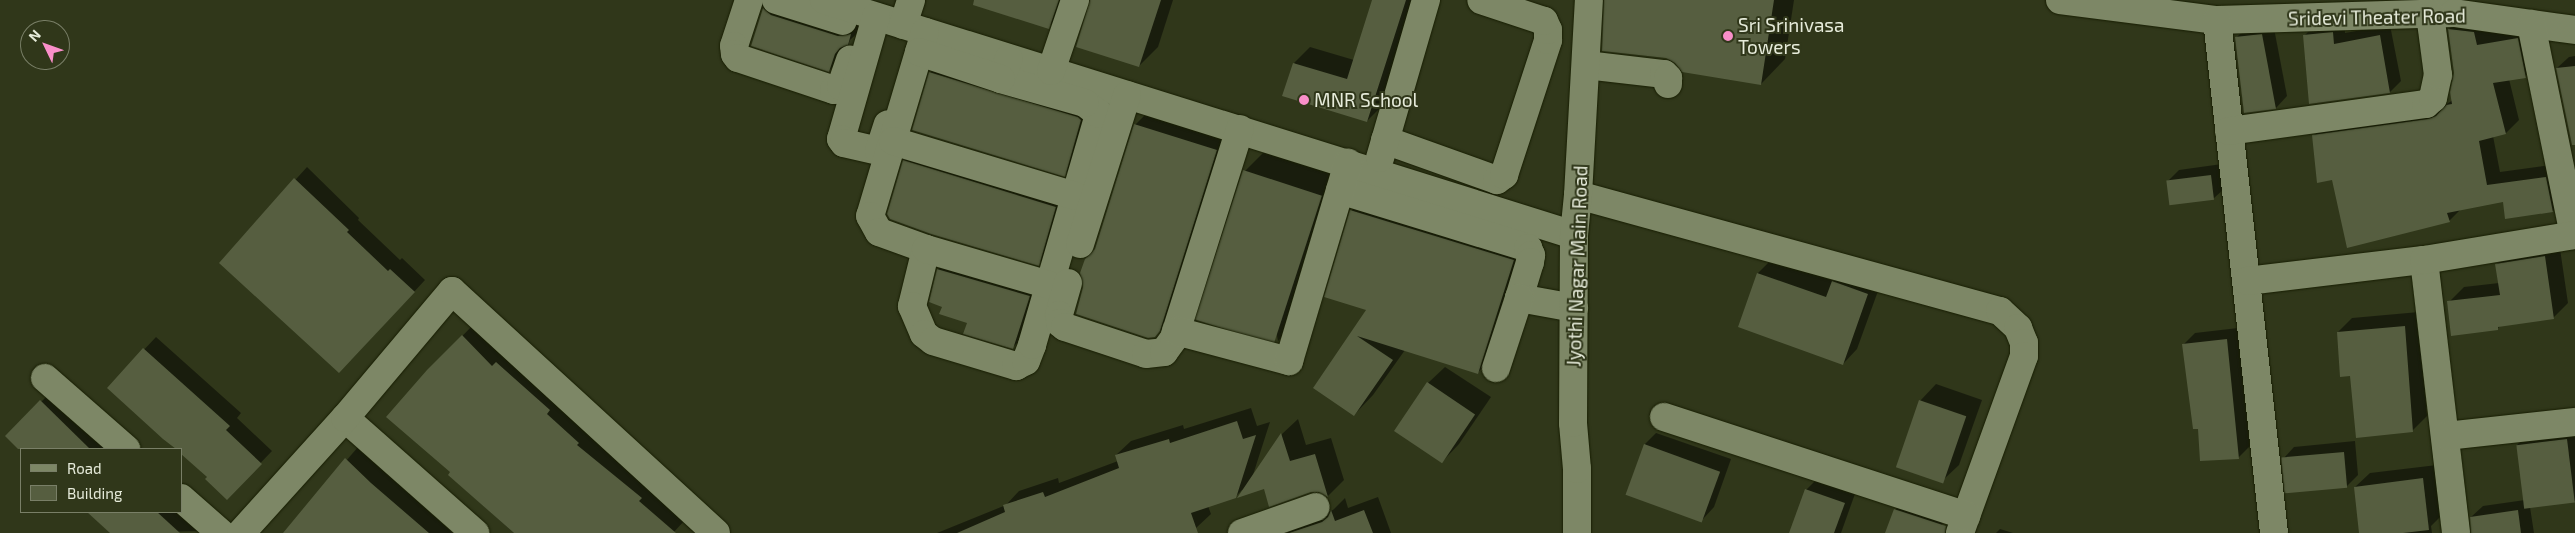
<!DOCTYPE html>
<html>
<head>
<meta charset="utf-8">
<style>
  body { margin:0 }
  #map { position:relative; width:2575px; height:533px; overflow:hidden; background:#30371a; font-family:"Exo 2",sans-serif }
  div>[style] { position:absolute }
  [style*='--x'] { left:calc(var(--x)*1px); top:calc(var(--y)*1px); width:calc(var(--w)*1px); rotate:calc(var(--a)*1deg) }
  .shadow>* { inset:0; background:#0007 }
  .building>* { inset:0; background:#565e40; transform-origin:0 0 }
  .roads { filter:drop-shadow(0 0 1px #181e03) drop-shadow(0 0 1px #181e03) }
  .minor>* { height:28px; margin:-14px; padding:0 14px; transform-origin:14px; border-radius:14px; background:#7d8766 }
  .dots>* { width:14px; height:14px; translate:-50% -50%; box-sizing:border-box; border:2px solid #30371a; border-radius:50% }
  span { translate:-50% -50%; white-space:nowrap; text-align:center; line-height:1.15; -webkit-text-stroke:4px #30371a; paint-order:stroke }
  .street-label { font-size:19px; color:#e6ebda }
  .poi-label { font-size:19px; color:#e6ebda }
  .left { translate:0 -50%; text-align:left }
  .legend { position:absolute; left:20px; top:448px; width:162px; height:65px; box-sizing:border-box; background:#30371a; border:1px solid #797f67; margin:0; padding:6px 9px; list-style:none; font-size:15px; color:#e6ebda }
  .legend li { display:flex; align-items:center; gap:10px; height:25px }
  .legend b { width:25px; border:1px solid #797f67 }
  .north { position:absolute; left:20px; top:20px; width:50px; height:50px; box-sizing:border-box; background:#30371a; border:1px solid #797f67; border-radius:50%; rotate:312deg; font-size:14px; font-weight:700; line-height:20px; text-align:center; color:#e6ebda }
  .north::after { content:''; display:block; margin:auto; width:18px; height:22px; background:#f98fc9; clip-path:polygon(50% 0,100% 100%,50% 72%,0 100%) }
</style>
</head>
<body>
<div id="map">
  <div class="shadow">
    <div style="clip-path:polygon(772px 0,792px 0,864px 27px,850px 40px,845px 54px,829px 71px,752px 45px,764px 8px)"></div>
    <div style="clip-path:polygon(1010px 0,1071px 0,1068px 8px,1048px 27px)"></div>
    <div style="clip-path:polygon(1091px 0,1173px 0,1158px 47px,1139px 66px)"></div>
    <div style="clip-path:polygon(1374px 0,1417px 0,1383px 105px,1367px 121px,1294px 63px,1310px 47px,1354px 60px)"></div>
    <div style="clip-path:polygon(1604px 0,1794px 0,1785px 59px,1761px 84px,1676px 62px,1666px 57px)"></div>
    <div style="clip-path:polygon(2462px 16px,2487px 19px,2490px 32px,2531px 26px,2539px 63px,2525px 76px,2509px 79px,2519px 120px,2506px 133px,2493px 136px,2500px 172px,2559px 164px,2566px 198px,2553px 211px,2506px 217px,2504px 200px,2461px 209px,2449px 221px,2333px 178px,2313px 136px,2327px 123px,2442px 107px,2453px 100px,2455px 73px,2449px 29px)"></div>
    <div style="clip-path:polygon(2344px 22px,2345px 33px,2390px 25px,2401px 81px,2390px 92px,2304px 36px,2315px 25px)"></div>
    <div style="clip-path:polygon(2273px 23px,2287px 96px,2276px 108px,2236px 38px,2248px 26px)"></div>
    <div style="clip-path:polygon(950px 53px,1098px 98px,1084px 155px,1064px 175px,930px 73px)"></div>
    <div style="clip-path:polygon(2575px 56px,2575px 137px,2557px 68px,2569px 57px)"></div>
    <div style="clip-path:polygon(1155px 105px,1236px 130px,1175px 316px,1155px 336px,1096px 249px,1135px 125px)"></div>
    <div style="clip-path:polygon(924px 141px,1075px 187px,1058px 244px,1038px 264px,904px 161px)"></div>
    <div style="clip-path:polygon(1265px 151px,1341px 175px,1298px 321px,1278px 341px,1245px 171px)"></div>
    <div style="clip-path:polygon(2222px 164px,2225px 188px,2213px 199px,2167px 182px,2179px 170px)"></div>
    <div style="clip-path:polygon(307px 167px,359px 218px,358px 220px,400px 260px,402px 258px,425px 280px,351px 360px,220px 263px)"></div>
    <div style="clip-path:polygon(1371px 191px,1533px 241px,1497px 354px,1477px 373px,1405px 350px,1373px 395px,1354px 415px,1314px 387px,1368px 310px,1326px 296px,1352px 210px)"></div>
    <div style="clip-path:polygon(2559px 242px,2568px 303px,2553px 318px,2500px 326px,2497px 329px,2449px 302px,2464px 287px,2499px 283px,2497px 264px,2511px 250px)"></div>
    <div style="clip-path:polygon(955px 253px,1046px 279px,1029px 331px,1013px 347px,943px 306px,930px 302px,938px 269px)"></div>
    <div style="clip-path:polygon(1772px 259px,1834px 281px,1847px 268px,1882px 280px,1857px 349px,1843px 364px,1740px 326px,1758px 273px)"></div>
    <div style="clip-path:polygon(2419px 312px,2427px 416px,2412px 431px,2351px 375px,2338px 332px,2352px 318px)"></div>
    <div style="clip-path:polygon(474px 324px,685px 520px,673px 533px,514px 533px,449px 475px,452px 472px,428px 371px)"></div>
    <div style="clip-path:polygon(2238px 328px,2250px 446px,2238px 458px,2199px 428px,2183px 345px,2195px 333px)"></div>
    <div style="clip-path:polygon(156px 337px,241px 413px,237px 418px,272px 451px,227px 498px,181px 449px,178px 449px,108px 388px)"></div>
    <div style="clip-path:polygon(1445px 367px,1491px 397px,1459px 444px,1443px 461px,1428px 383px)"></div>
    <div style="clip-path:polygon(1936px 384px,1982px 400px,1959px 465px,1942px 481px,1920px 401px)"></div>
    <div style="clip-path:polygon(53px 390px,117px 449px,21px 450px,7px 436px)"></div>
    <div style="clip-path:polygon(1251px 408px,1257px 426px,1270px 422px,1252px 478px,1282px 434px,1298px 419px,1306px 445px,1331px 438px,1344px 480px,1328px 496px,1320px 491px,1264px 487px,1242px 490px,1235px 497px,1208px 506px,1211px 514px,1196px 528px,1183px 533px,937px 533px,1006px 505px,1019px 491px,1058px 478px,1059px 483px,1118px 461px,1116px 455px,1131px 441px,1183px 425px,1184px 429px)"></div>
    <div style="clip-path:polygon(2575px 424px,2575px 501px,2530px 507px,2534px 533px,2473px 533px,2471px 517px,2483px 506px,2525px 500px,2517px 445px,2534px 428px)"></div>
    <div style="clip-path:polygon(1656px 433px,1731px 459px,1714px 507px,1703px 519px,1645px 444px)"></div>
    <div style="clip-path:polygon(2355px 441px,2358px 475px,2347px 486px,2283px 459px,2294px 447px)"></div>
    <div style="clip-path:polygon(358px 447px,453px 533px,284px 533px)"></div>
    <div style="clip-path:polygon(2437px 465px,2443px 514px,2431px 526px,2432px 533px,2362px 533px,2355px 487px,2370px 473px)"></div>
    <div style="clip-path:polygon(1818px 478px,1856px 491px,1841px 533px,1791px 533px,1806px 490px)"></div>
    <div style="clip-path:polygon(1378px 497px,1391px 533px,1287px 533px,1298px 522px,1333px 510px,1345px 498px,1348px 508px)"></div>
    <div style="clip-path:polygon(1907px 498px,1947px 511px,1939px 533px,1887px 533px,1895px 510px)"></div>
    <div style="clip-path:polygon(88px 512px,181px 512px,202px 531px,112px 533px)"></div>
    <div style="clip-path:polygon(2000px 529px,2013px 533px,1996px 533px)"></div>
  </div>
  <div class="building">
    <div style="clip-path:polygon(974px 0,1059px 0,1049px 29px,973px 5px)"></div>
    <div style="clip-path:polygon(1090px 0,1161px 0,1139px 67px,1076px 47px)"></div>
    <div style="clip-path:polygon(1372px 0,1406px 0,1367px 122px,1282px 96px,1293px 63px,1347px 79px)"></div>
    <div style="clip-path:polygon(1604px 0,1774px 0,1761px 85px,1682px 72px,1675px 63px,1666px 58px,1602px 51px)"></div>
    <div style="clip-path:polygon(763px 8px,771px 15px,838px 36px,851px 34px,848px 45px,840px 48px,835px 54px,829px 72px,751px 46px)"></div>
    <div style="clip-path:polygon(2448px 29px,2474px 32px,2477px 45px,2518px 38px,2526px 78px,2493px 83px,2506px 134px,2479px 141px,2487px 185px,2546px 177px,2553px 212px,2505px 219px,2503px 202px,2447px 213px,2450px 222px,2347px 248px,2332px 180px,2317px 183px,2312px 135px,2428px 119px,2436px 116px,2446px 105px,2452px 104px,2450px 92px,2454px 73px)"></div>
    <div style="clip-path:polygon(2333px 32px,2334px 44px,2380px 35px,2390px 93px,2309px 104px,2303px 35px)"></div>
    <div style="clip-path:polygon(2262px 34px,2276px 109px,2244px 113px,2235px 37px)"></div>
    <div style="clip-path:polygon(2575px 66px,2575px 145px,2572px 145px,2556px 68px)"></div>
    <div style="clip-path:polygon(929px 72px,1078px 117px,1081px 120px,1065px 177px,912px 130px)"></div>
    <div style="clip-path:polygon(1134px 124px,1217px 150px,1160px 331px,1155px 337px,1148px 338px,1076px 314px,1083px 287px,1080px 273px,1085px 259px,1095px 249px)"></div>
    <div style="clip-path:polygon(903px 160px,1056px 207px,1039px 266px,931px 234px,890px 219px,887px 214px)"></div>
    <div style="left:1243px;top:170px;width:83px;height:157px;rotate:18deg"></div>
    <div style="left:2211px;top:175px;width:25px;height:45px;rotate:83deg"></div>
    <div style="clip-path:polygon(294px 178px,349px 230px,347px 232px,388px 271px,390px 269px,415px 292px,339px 373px,219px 263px)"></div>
    <div style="clip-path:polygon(1350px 210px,1514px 260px,1478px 374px,1357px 336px,1393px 360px,1354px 416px,1313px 388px,1366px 310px,1324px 297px)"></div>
    <div style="clip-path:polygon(2545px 256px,2554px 319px,2498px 327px,2498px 330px,2451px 336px,2447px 301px,2500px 295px,2495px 264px)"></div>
    <div style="clip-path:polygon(937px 269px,1030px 296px,1013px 349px,963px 334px,967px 323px,939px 314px,942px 307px,929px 302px)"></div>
    <div style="clip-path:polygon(1757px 273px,1826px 297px,1832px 281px,1868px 294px,1843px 365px,1738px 327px)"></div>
    <div style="clip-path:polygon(2405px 326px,2413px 432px,2356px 438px,2350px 376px,2340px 377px,2337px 332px)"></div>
    <div style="clip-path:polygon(462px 335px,492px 366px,496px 362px,550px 410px,547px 414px,579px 443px,577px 445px,642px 498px,639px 501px,676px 533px,514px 533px,448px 475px,450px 472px,386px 417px,427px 370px)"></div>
    <div style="clip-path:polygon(2227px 339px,2239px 459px,2200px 461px,2198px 429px,2193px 429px,2182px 344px)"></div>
    <div style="clip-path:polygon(143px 348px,230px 426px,226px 430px,262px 464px,227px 500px,205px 479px,207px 477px,181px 454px,181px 449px,176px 449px,163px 439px,107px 388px)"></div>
    <div style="left:1427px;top:382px;width:58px;height:59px;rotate:34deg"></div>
    <div style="clip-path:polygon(40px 400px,90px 449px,18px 449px,5px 436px)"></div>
    <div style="left:1919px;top:400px;width:50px;height:71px;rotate:19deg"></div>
    <div style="clip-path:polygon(1237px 421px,1243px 439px,1256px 435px,1236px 498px,1191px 513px,1198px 533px,957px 533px,1005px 512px,1003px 505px,1043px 492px,1045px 497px,1119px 468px,1115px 455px,1169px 439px,1170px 443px)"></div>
    <div style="clip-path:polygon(1281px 433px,1290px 461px,1315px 454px,1328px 497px,1319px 492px,1311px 492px,1269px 507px,1264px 489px,1237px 498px)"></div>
    <div style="left:2567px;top:439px;width:64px;height:51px;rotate:83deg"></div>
    <div style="left:1644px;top:444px;width:81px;height:54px;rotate:20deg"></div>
    <div style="left:2344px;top:452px;width:36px;height:63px;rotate:85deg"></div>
    <div style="clip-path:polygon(345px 458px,371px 483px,429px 533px,283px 533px)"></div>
    <div style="clip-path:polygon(2423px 478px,2429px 530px,2403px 533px,2359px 533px,2354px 487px)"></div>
    <div style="clip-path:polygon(1805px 489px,1845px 503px,1834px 533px,1789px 533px)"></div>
    <div style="clip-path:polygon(1894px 509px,1946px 526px,1945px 533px,1885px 533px)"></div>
    <div style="clip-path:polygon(1331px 510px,1335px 521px,1364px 510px,1373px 533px,1289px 533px,1322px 522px,1328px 517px)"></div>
    <div style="clip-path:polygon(2518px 510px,2521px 533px,2471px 533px,2470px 517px)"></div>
    <div style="clip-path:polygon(87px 512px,157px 512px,180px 533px,110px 533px)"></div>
  </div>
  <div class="roads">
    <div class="minor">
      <div style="--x:749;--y:0;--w:48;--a:108.1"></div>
      <div style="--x:734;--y:46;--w:8;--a:83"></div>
      <div style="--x:735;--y:54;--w:5;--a:53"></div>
      <div style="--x:738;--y:58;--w:101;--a:18.4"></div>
      <div style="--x:834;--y:90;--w:8;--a:-30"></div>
      <div style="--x:841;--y:86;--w:28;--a:-71"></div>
      <div style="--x:776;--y:0;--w:70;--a:17.4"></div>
      <div style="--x:824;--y:0;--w:786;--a:17.4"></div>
      <div style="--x:2060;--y:0;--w:158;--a:7.3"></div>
      <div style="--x:2217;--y:20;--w:237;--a:-1.7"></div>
      <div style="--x:2454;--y:13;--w:122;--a:8"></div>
      <div style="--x:876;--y:17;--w:127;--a:106"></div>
      <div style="--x:841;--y:139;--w:5;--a:53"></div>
      <div style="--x:844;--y:143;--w:36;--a:13"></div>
      <div style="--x:879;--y:151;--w:28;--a:-72"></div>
      <div style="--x:2217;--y:20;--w:516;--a:83.66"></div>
      <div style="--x:2531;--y:24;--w:215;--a:78.5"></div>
      <div style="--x:903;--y:25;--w:26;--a:-72"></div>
      <div style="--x:925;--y:32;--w:192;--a:106.6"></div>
      <div style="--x:870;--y:216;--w:18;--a:61"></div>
      <div style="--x:879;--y:232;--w:50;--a:19.9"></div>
      <div style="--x:926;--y:249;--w:59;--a:103.8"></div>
      <div style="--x:912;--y:306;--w:30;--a:67"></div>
      <div style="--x:924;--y:334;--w:11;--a:38"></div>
      <div style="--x:933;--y:341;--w:87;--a:16.8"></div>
      <div style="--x:1016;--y:366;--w:11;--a:-27"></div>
      <div style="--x:1026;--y:361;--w:17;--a:-69"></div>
      <div style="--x:1032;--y:345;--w:241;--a:-73.8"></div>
      <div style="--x:1099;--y:114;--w:18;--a:-142"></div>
      <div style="--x:1085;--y:103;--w:87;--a:-164.1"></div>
      <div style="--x:1001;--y:79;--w:22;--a:-69"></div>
      <div style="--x:919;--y:52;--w:86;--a:18.2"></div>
      <div style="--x:1586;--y:65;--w:79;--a:6.6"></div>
      <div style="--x:1664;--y:74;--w:6;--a:45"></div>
      <div style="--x:1668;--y:78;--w:6;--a:90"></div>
      <div style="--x:1051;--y:71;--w:75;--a:-71.3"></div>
      <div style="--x:2229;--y:131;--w:199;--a:-7.8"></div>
      <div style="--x:2426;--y:104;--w:9;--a:-41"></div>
      <div style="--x:2433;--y:98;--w:24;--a:-78"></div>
      <div style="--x:2438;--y:75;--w:62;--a:-97.5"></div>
      <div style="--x:1385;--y:140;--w:119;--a:19.7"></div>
      <div style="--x:1497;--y:180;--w:9;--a:-36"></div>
      <div style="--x:1504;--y:175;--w:142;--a:-71.9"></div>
      <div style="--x:1548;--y:40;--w:10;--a:-90"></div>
      <div style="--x:1548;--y:30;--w:10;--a:-114"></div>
      <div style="--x:1544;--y:21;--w:66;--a:-161.6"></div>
      <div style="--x:893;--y:141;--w:190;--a:16.8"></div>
      <div style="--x:1380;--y:158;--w:165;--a:-73.8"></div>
      <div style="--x:1340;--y:190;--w:197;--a:17.1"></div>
      <div style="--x:1528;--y:248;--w:8;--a:67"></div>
      <div style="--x:1531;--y:255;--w:7;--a:98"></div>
      <div style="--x:1530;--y:262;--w:38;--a:107"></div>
      <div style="--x:1519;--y:298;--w:56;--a:10.3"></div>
      <div style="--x:1578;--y:195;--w:438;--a:15.4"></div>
      <div style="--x:2000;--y:311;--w:25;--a:43"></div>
      <div style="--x:2018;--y:328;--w:16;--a:68"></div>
      <div style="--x:2024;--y:343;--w:13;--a:90"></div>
      <div style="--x:2024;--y:356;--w:188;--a:109.9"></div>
      <div style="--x:1080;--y:244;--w:156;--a:-72.5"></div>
      <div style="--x:926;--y:249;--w:128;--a:16.3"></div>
      <div style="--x:2424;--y:260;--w:275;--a:83.3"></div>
      <div style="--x:2247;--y:281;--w:178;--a:-6.8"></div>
      <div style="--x:2424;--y:260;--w:153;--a:-9.4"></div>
      <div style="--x:1068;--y:283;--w:33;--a:106"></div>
      <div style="--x:1059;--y:315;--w:8;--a:83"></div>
      <div style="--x:1060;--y:323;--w:6;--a:39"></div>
      <div style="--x:1065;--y:327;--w:85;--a:18.4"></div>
      <div style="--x:1146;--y:354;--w:18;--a:-6"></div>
      <div style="--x:1164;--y:352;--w:17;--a:-54"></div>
      <div style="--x:1174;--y:338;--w:219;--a:-72.5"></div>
      <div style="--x:1176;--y:331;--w:117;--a:14.9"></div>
      <div style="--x:1289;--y:361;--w:207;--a:-73.4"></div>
      <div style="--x:1496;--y:368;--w:74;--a:-71.8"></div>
      <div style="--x:45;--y:378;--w:108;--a:41.2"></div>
      <div style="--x:1664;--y:417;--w:318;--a:18.1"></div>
      <div style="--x:345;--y:418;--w:174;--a:41.5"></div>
      <div style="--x:2446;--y:436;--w:130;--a:-6.2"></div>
      <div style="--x:181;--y:498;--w:53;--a:41.2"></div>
      <div style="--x:241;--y:533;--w:155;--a:-47.9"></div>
      <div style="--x:345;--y:418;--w:166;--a:-49.9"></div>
      <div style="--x:452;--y:291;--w:358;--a:42.5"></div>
      <div style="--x:1242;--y:533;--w:78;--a:-19.4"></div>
      <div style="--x:1577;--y:533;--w:64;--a:-90"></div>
      <div style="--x:1577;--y:469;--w:46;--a:-95"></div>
      <div style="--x:1573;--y:423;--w:188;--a:-89.7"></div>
      <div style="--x:1574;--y:235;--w:40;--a:-84.3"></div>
      <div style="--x:1578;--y:195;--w:195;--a:-86.8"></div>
    </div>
  </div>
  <div class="dots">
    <div style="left:1728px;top:36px;background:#f98fc9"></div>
    <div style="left:1304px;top:100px;background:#f98fc9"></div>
  </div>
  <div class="street-label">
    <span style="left:2377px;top:17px;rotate:-1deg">Sridevi Theater Road</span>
    <span style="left:1577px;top:266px;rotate:-88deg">Jyothi Nagar Main Road</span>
  </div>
  <div class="poi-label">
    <span class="left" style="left:1738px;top:36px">Sri Srinivasa<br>Towers</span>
    <span class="left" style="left:1314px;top:100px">MNR School</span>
  </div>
  <ul class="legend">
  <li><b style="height:6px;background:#7d8766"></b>Road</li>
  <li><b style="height:14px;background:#565e40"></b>Building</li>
  </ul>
  <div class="north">N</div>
</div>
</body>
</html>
